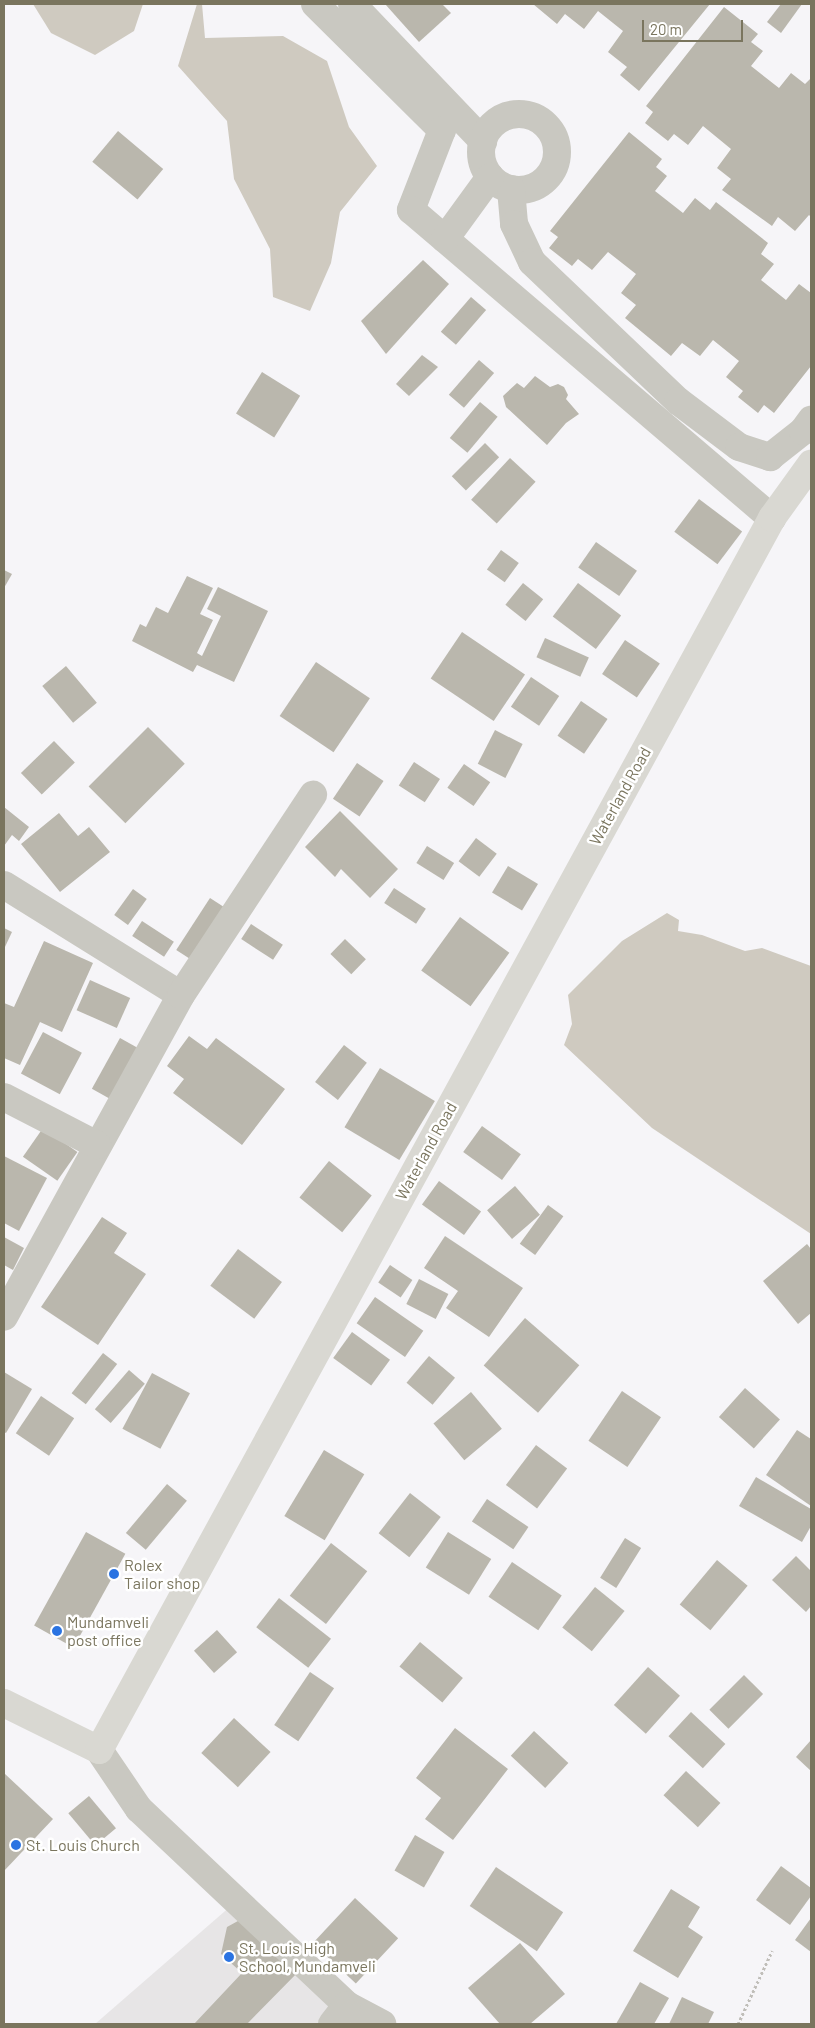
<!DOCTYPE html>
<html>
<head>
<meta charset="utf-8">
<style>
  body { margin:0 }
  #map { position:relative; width:815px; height:2028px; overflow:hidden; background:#f6f5f8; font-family:Barlow,sans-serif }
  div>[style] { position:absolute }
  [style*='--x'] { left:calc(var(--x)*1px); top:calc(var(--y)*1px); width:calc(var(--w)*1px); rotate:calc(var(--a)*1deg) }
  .built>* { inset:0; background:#e7e5e6 }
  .water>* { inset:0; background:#cfcac0 }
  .building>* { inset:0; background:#bab7ad; transform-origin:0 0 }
  .path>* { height:3px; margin-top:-1.5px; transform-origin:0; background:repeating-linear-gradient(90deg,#c0beb9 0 2.5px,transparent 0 5px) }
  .minor>* { height:28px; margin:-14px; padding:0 14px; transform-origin:14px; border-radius:14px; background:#c9c8c1 }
  .minor>.ring { margin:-14px; padding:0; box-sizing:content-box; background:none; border:28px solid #c9c8c1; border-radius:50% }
  .major>* { height:28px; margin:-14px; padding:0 14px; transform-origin:14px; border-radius:14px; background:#d9d8d2 }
  .dots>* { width:14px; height:14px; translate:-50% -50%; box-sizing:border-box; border:2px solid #fff; border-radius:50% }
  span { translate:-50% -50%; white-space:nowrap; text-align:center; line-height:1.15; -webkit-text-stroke:5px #fff; paint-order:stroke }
  .street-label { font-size:16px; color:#7a755e }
  .poi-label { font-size:16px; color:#7a755e }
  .left { translate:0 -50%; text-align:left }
  .frame { position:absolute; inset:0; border:5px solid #7a755e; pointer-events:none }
  .scale { position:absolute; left:642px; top:20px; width:101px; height:22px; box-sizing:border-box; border:2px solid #7a755e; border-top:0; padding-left:6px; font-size:15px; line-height:18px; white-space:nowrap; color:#7a755e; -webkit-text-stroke:4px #fff; paint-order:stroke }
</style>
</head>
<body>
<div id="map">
  <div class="built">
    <div style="clip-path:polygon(232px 1905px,341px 2010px,330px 2024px,95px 2024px)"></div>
  </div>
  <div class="water">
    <div style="clip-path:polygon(33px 4px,143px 4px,134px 31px,95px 55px,51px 33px)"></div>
    <div style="clip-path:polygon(197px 4px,202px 4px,205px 38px,283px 36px,327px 61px,349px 127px,377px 166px,340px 212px,331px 263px,310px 311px,273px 297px,270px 249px,234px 179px,227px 121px,178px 66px)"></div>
    <div style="clip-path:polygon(667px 913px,679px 920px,678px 931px,702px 935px,745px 951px,762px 948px,811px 966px,811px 1234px,652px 1128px,564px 1045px,572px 1024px,568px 995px,622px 941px)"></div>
  </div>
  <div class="building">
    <div style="clip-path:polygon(385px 4px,442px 4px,451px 13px,419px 42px)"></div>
    <div style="clip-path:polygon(533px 4px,710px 4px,639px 91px,620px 75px,627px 67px,608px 52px,623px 31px,598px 11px,584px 29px,565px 14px,557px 24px)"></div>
    <div style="clip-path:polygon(781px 4px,802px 4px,781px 33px,767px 22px)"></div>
    <div style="clip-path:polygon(724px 7px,758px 34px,751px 42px,763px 51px,751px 66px,779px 88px,791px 73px,805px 84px,811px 78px,811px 217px,809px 215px,795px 231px,778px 217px,772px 226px,722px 190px,731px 179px,717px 168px,731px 149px,703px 126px,688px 145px,674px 134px,668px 141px,645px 123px,653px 112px,646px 106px)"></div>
    <div style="left:118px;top:131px;width:59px;height:40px;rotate:40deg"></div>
    <div style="clip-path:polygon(629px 132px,662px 159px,656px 167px,667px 176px,655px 191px,683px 213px,695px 198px,710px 210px,716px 202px,768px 243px,761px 254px,774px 264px,761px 280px,786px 300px,799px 284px,811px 293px,811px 366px,774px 413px,764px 405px,758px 413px,738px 397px,743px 391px,726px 377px,739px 361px,713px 340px,700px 356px,682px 343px,671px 356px,625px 318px,636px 305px,621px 293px,636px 274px,608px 252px,592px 270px,578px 259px,572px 266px,549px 248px,558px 237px,550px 231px)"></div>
    <div style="clip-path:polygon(423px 260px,449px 284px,386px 354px,361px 321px)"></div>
    <div style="left:471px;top:297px;width:20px;height:46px;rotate:41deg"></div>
    <div style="clip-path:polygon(422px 355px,438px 367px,409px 396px,396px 384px)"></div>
    <div style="left:479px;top:360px;width:20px;height:46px;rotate:41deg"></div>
    <div style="left:262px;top:372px;width:45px;height:49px;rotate:32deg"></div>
    <div style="clip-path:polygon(535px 376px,550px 387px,558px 384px,564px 387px,568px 395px,566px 399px,579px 414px,566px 423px,547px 445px,506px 407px,503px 396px,517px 383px,524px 388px)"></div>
    <div style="left:480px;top:402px;width:23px;height:47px;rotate:40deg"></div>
    <div style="left:485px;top:443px;width:20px;height:47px;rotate:45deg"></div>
    <div style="left:510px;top:458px;width:35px;height:57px;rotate:43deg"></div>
    <div style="left:699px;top:499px;width:54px;height:41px;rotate:37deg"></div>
    <div style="left:596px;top:542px;width:50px;height:31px;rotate:35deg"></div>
    <div style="left:501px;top:550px;width:22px;height:24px;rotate:36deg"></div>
    <div style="clip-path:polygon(4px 570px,12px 574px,4px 588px)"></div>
    <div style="clip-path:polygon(187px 576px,213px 588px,200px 614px,213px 620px,197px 653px,202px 656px,221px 616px,207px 609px,218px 587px,268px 611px,234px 682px,197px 665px,193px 672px,132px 641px,140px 624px,146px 627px,156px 607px,168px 613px)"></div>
    <div style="left:523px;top:583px;width:26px;height:28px;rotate:39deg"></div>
    <div style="left:578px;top:583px;width:54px;height:42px;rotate:37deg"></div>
    <div style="left:462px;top:632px;width:76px;height:56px;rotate:34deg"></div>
    <div style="left:545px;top:638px;width:48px;height:21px;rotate:24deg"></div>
    <div style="left:625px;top:640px;width:42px;height:41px;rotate:34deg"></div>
    <div style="left:316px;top:662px;width:65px;height:65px;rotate:34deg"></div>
    <div style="left:66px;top:666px;width:48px;height:31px;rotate:50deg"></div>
    <div style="left:531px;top:677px;width:34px;height:36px;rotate:34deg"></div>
    <div style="left:581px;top:701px;width:32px;height:42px;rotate:34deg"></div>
    <div style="left:148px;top:727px;width:52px;height:84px;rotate:45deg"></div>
    <div style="left:495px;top:730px;width:31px;height:38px;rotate:27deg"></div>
    <div style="left:54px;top:741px;width:30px;height:46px;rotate:46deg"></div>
    <div style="left:414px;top:762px;width:31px;height:28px;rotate:33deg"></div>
    <div style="left:357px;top:763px;width:32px;height:43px;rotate:34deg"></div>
    <div style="left:464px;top:764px;width:32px;height:29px;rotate:35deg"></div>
    <div style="clip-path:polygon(4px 807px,29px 827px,19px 841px,12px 835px,4px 846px)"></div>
    <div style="clip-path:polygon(340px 811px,398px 869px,370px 898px,341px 869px,335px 877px,305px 847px)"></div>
    <div style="clip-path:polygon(59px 813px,78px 836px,89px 827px,110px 852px,60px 892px,21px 844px)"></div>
    <div style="left:476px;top:838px;width:26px;height:29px;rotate:37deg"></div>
    <div style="left:427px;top:846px;width:32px;height:20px;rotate:32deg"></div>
    <div style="left:508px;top:866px;width:35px;height:31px;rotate:31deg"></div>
    <div style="left:394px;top:888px;width:38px;height:18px;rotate:33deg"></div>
    <div style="left:133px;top:889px;width:17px;height:32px;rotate:36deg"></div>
    <div style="left:210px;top:898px;width:24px;height:62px;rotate:33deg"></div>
    <div style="left:460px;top:917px;width:61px;height:66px;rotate:36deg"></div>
    <div style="left:142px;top:921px;width:38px;height:18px;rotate:33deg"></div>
    <div style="left:251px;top:924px;width:38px;height:18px;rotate:33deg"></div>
    <div style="clip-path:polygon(4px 928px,12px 932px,4px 949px)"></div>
    <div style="left:345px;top:939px;width:29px;height:21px;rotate:44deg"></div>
    <div style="clip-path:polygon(44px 941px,93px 963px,62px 1032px,40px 1022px,20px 1065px,4px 1058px,4px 1003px,14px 1007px)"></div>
    <div style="left:90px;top:980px;width:44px;height:33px;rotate:24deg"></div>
    <div style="left:43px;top:1032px;width:44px;height:47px;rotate:28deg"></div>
    <div style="clip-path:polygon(189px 1036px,207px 1049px,216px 1038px,285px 1089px,242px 1145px,173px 1093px,184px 1079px,167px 1066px)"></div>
    <div style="left:120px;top:1038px;width:21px;height:58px;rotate:29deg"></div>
    <div style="left:344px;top:1045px;width:29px;height:47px;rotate:38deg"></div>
    <div style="left:380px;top:1068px;width:64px;height:69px;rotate:31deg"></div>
    <div style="left:482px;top:1126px;width:48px;height:32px;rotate:36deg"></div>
    <div style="left:43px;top:1128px;width:42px;height:35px;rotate:35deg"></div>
    <div style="clip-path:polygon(4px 1156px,47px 1178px,19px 1231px,4px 1223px)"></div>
    <div style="left:329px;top:1161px;width:55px;height:47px;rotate:39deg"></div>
    <div style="left:439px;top:1181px;width:52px;height:29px;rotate:36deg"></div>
    <div style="left:515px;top:1186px;width:38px;height:37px;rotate:49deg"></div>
    <div style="left:548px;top:1205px;width:19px;height:48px;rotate:36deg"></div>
    <div style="clip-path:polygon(102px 1217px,127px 1233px,114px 1253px,146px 1274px,98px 1345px,41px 1307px)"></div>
    <div style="clip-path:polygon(445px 1236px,523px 1288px,489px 1337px,446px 1308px,458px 1291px,424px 1268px)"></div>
    <div style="clip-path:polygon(4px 1237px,24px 1248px,13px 1270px,4px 1265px)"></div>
    <div style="clip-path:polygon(807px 1244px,811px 1249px,811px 1313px,798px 1324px,763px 1281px)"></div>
    <div style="left:238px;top:1249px;width:55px;height:46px;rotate:37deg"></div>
    <div style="left:390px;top:1265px;width:27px;height:21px;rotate:34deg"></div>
    <div style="left:419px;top:1279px;width:33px;height:28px;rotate:27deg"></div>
    <div style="left:375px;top:1297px;width:59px;height:32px;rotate:35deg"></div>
    <div style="left:525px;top:1318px;width:72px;height:63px;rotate:41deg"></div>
    <div style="left:352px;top:1332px;width:47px;height:32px;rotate:36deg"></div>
    <div style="left:103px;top:1353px;width:18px;height:51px;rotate:38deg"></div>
    <div style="left:429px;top:1356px;width:34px;height:35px;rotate:40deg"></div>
    <div style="left:129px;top:1370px;width:21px;height:52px;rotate:41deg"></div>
    <div style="clip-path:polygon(4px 1372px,32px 1389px,6px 1433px,4px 1432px)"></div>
    <div style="left:152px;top:1373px;width:43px;height:63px;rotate:28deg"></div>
    <div style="left:745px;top:1388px;width:47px;height:39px;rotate:42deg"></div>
    <div style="left:622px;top:1391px;width:47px;height:60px;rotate:34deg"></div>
    <div style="left:471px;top:1392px;width:48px;height:49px;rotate:50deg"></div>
    <div style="left:41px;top:1396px;width:40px;height:45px;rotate:34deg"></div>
    <div style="clip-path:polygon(797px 1430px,811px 1439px,811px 1506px,766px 1475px)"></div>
    <div style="left:536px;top:1445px;width:39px;height:50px;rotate:37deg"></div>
    <div style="left:324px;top:1450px;width:47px;height:77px;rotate:31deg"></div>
    <div style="clip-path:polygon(756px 1477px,811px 1509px,811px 1526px,802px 1542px,739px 1506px)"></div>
    <div style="left:167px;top:1484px;width:26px;height:64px;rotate:40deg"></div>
    <div style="left:410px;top:1493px;width:39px;height:51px;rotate:38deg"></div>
    <div style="left:487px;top:1499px;width:50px;height:27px;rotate:34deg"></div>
    <div style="left:86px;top:1532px;width:45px;height:107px;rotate:29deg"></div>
    <div style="left:448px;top:1532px;width:51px;height:42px;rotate:32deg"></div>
    <div style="left:625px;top:1538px;width:19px;height:47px;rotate:32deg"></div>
    <div style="left:331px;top:1543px;width:46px;height:67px;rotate:38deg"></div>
    <div style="clip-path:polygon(796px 1556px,811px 1571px,811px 1606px,806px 1612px,772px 1580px)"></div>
    <div style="left:717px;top:1560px;width:40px;height:58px;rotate:40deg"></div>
    <div style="left:512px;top:1562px;width:60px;height:42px;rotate:34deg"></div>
    <div style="left:595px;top:1587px;width:38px;height:52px;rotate:39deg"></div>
    <div style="left:279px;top:1598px;width:66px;height:37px;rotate:38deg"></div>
    <div style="left:217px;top:1630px;width:30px;height:31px;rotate:48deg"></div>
    <div style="left:420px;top:1642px;width:56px;height:32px;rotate:40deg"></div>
    <div style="left:648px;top:1667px;width:43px;height:51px;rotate:42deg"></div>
    <div style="left:310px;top:1672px;width:29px;height:64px;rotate:34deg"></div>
    <div style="left:744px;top:1675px;width:27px;height:49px;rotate:45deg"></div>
    <div style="left:691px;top:1712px;width:47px;height:33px;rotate:43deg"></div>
    <div style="left:234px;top:1718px;width:50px;height:48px;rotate:43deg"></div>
    <div style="clip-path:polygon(455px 1728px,508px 1769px,453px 1840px,425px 1819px,441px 1798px,416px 1778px)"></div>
    <div style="left:534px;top:1731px;width:47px;height:34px;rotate:43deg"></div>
    <div style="clip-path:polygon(811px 1740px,811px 1771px,796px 1757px)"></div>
    <div style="left:686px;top:1771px;width:47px;height:33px;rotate:43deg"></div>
    <div style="clip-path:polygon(4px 1773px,53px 1819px,4px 1871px)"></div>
    <div style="left:89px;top:1796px;width:42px;height:27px;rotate:50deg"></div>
    <div style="left:415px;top:1835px;width:34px;height:41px;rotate:30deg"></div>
    <div style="clip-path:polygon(781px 1866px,811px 1888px,811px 1896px,790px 1925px,756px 1900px)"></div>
    <div style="left:496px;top:1867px;width:81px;height:47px;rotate:34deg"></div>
    <div style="clip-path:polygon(671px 1889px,700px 1907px,688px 1927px,703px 1937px,678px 1978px,633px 1951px)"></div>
    <div style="left:355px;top:1898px;width:59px;height:62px;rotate:43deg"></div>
    <div style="clip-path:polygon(247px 1916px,301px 1969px,247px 2024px,194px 2024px,242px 1973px,221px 1954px,227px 1927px)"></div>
    <div style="clip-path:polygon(811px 1918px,811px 1952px,795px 1940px)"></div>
    <div style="clip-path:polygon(520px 1943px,565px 1994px,530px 2024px,500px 2024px,468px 1988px)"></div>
    <div style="clip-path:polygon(640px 1982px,669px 1998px,654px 2024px,616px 2024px)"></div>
    <div style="clip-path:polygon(682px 1997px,714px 2012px,708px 2024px,669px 2024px)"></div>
  </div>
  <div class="path">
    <div style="--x:738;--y:2024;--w:81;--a:-65"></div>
  </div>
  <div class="minor">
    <div style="--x:315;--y:4;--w:179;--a:44.8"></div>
    <div style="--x:442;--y:130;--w:86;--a:111.2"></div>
    <div style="--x:411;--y:210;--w:475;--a:40.5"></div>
    <div style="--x:352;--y:4;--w:190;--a:46.3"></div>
    <div class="ring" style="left:481px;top:114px;width:48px;height:48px"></div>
    <div style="--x:511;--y:189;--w:35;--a:85"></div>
    <div style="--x:514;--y:224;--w:42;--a:64.7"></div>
    <div style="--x:532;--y:262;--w:202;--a:43.6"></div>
    <div style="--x:678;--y:401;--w:76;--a:37"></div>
    <div style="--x:739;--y:447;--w:33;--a:18"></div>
    <div style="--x:770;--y:457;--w:42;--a:-38.2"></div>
    <div style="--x:803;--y:431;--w:14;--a:-54"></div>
    <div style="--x:445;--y:239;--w:77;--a:-54"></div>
    <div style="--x:4;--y:885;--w:208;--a:31.9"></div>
    <div style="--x:181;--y:995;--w:367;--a:118.8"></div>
    <div style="--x:181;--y:995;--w:240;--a:-56.6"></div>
    <div style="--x:4;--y:1097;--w:105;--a:27.3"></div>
    <div style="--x:99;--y:1750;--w:71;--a:55.9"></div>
    <div style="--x:139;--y:1809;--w:286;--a:43.3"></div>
    <div style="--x:347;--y:2005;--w:40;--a:28"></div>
    <div style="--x:332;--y:2024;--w:24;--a:-52"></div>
  </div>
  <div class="major">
    <div style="--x:4;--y:1703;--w:106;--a:26.3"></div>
    <div style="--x:99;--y:1750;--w:1404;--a:-61.35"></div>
    <div style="--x:772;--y:518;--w:67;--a:-54.2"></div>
  </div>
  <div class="dots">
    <div style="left:114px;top:1574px;background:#2b74e2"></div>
    <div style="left:57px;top:1631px;background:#2b74e2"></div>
    <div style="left:16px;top:1845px;background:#2b74e2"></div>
    <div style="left:229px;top:1957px;background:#2b74e2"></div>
  </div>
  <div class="street-label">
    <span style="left:620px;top:796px;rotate:-61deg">Waterland Road</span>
    <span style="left:426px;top:1151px;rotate:-61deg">Waterland Road</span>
  </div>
  <div class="poi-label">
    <span class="left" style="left:124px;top:1574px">Rolex<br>Tailor shop</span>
    <span class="left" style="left:67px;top:1631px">Mundamveli<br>post office</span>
    <span class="left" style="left:26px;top:1845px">St. Louis Church</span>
    <span class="left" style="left:239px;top:1957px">St. Louis High<br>School, Mundamveli</span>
  </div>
  <div class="frame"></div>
  <div class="scale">20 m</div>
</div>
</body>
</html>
